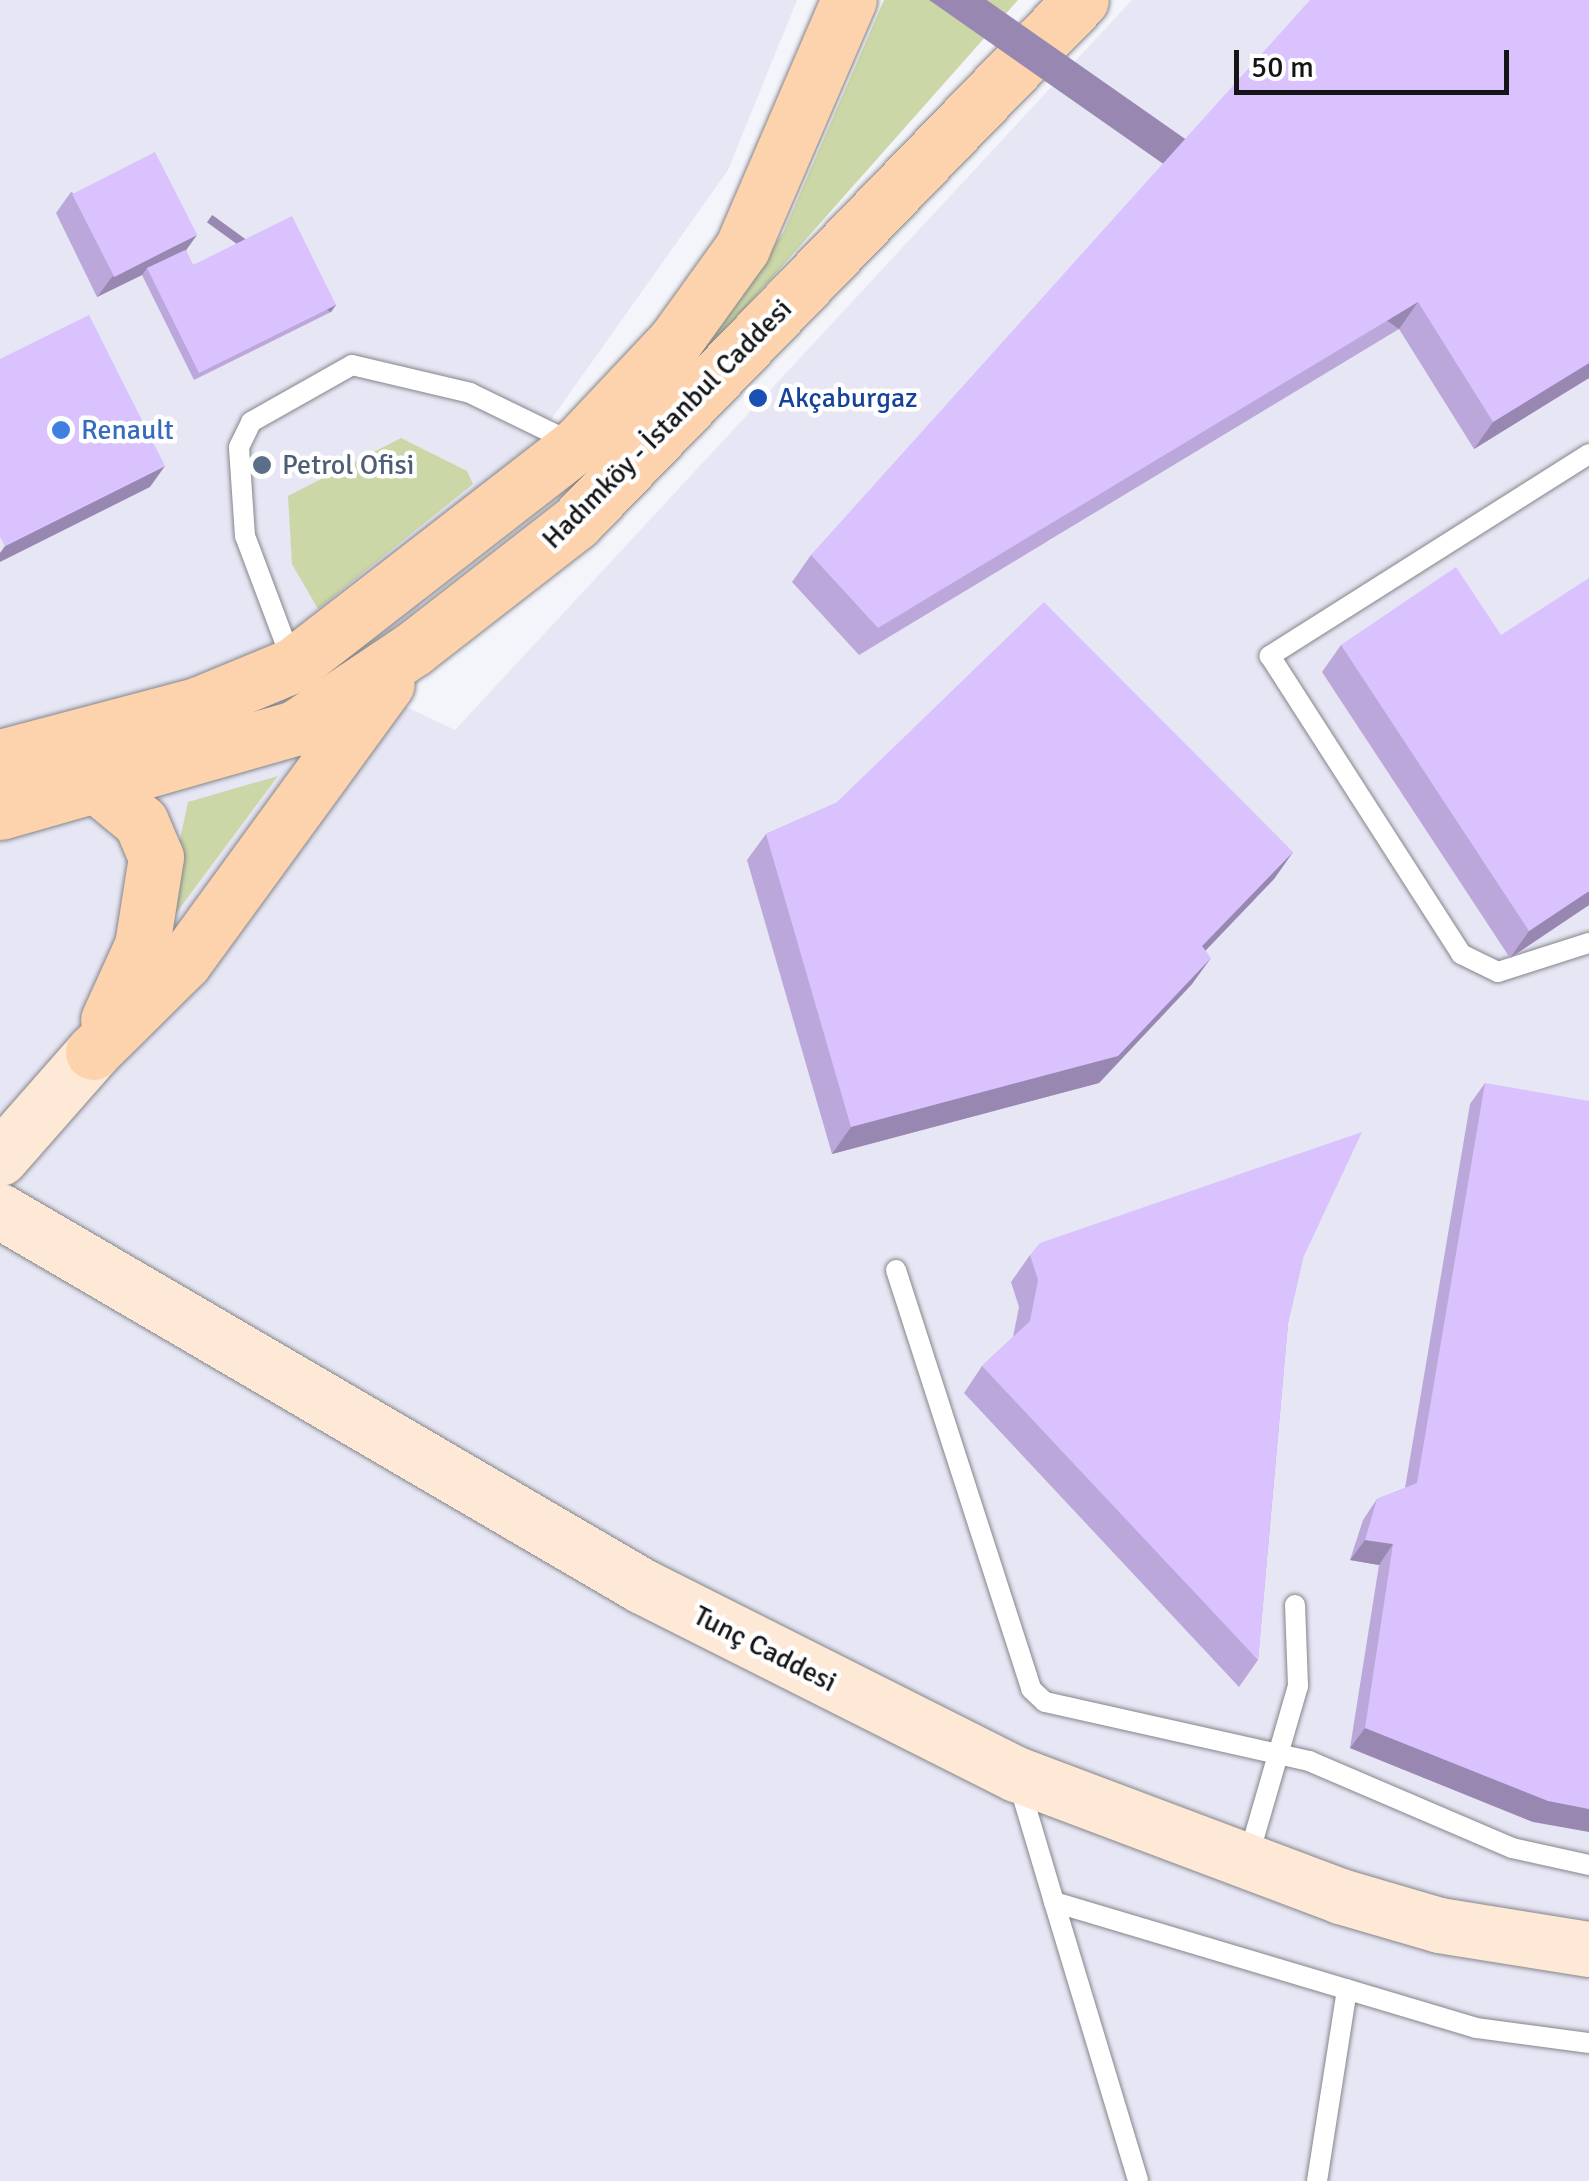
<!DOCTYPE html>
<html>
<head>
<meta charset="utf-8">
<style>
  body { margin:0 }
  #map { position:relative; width:1589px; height:2181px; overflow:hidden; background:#f4f4fb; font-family:Signika,sans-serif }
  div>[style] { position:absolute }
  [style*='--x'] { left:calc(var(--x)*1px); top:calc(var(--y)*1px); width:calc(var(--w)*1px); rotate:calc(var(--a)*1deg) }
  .built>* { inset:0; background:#e6e6f4 }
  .green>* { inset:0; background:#ccd7a7 }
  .roads { filter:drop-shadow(0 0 2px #85858b) drop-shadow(0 0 2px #85858b) }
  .lane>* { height:20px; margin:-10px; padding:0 10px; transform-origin:10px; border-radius:10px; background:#fff }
  .secondary>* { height:55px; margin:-27.5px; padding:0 27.5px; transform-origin:27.5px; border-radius:27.5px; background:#fee9d6 }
  .primary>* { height:55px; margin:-27.5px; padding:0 27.5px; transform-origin:27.5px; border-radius:27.5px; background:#fcd3ac }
  .wall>* { inset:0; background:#bba7da }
  .shaded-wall>* { inset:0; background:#9888b1; transform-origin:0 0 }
  .building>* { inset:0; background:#d9c2fd; transform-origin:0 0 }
  .dots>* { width:28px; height:28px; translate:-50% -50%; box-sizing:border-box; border:5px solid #fff; border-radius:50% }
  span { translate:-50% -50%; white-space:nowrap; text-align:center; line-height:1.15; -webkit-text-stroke:9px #fff; paint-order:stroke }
  .transit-label { font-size:28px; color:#164399 }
  .left { translate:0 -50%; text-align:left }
  .street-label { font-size:28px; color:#151518 }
  .shop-label { font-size:28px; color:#366cbe }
  .service-label { font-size:28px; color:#4e5e75 }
  .scale { position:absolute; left:1234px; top:50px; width:275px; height:45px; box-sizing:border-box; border:5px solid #151518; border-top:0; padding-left:12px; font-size:30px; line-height:35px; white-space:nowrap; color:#151518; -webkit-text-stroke:8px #fff; paint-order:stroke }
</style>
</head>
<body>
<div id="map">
  <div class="built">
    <div style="clip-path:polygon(0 0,797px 0,728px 170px,362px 686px,455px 730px,1132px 0,1589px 0,1589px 2181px,0 2181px)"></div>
  </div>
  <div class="green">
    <div style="clip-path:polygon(884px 0,1018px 0,667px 396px,783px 233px)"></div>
    <div style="clip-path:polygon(401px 438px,467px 471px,473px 484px,318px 609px,292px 564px,288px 496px)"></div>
    <div style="clip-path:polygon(278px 776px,168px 924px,162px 923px,188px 802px)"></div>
  </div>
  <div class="roads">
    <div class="lane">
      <div style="--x:1589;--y:454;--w:378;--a:147.7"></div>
      <div style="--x:1270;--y:656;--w:354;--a:57.3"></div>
      <div style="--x:1461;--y:954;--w:41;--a:25.9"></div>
      <div style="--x:1498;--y:972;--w:96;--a:-17.7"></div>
      <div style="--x:292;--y:661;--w:134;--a:-110.6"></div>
      <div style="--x:245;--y:536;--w:89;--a:-93.9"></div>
      <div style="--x:239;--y:447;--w:28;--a:-64"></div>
      <div style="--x:251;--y:422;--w:116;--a:-29.4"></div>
      <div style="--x:352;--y:365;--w:121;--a:13.3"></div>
      <div style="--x:470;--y:393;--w:112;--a:25.9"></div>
      <div style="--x:896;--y:1270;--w:440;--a:72.1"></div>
      <div style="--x:1031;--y:1689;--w:19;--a:43"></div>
      <div style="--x:1045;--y:1702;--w:271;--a:12.6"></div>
      <div style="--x:1309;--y:1761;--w:221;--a:23.2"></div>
      <div style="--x:1512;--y:1848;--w:79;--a:12.4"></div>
      <div style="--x:1018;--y:1781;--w:126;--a:73.4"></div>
      <div style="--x:1054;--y:1902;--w:440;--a:16.6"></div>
      <div style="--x:1476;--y:2028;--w:114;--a:7.6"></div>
      <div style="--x:1248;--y:1858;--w:179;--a:-73.8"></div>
      <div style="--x:1298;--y:1686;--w:81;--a:-92.1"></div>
      <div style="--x:1054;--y:1902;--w:291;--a:73.2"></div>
      <div style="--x:1317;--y:2181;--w:194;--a:-81.1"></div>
    </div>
    <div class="secondary">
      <div style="--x:0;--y:1158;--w:141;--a:-48.7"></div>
      <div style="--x:0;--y:1211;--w:743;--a:30.29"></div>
      <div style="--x:642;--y:1586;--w:419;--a:26.7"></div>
      <div style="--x:1016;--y:1774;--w:346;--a:20.6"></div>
      <div style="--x:1340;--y:1896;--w:103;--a:16.3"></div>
      <div style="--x:1439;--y:1925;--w:152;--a:9.1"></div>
    </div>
    <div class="primary">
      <div style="--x:0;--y:757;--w:204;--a:-14.8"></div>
      <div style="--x:197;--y:705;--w:104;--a:-22.6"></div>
      <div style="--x:293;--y:665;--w:359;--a:-37.8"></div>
      <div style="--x:577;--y:445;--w:143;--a:-46.7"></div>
      <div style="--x:675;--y:341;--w:115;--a:-54.2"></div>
      <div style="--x:742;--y:248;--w:270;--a:-66.7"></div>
      <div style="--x:100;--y:788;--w:53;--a:39.7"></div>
      <div style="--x:141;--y:822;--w:38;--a:67"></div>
      <div style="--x:156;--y:857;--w:89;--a:99"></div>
      <div style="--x:142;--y:945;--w:82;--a:114.4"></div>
      <div style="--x:0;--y:812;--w:307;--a:-15.9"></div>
      <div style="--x:295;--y:728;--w:142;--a:-33.8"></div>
      <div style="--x:413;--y:649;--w:207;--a:-37.9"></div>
      <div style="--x:576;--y:522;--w:726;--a:-45.95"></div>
      <div style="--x:93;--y:1052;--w:128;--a:-44.7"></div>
      <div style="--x:184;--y:962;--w:344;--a:-53.9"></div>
    </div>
  </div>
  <div class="wall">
    <div style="clip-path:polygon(1589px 0,1589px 378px,1474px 449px,1399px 329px,859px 655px,792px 582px,811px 555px)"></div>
    <div style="clip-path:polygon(71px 192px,186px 251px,193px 265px,336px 305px,331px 312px,194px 380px,142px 275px,97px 297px,56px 213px)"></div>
    <div style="clip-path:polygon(1501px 635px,1589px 905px,1510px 958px,1322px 672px,1341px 645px)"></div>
    <div style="clip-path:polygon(836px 803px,1293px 852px,1274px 879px,1205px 951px,1192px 984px,1099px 1083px,832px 1154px,747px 860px,766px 834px)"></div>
    <div style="clip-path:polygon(1485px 1083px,1533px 1822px,1350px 1748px,1379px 1565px,1350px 1560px,1363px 1520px,1377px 1499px,1405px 1488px,1470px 1104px)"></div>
    <div style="clip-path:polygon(1030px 1255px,1303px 1258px,1288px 1323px,1258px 1660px,1239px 1687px,964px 1393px,982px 1366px,1013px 1337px,1019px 1307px,1011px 1282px)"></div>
  </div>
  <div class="shaded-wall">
    <div style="clip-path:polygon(197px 235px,182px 256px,147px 268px,142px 275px,97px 297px,112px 277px)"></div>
    <div style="left:1418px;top:302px;width:33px;height:631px;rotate:125deg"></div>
    <div style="left:336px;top:305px;width:9px;height:153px;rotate:126deg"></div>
    <div style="clip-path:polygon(1589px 363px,1589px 378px,1474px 449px,1493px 422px)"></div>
    <div style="clip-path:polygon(165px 466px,150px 487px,0 562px,0 553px,5px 546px)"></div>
    <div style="clip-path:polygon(1293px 852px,1274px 879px,1184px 973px,1202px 946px)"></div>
    <div style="clip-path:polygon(1589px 891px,1589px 905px,1510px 958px,1529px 931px)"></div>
    <div style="clip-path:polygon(1211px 958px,1192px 984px,1099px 1083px,832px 1154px,851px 1127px)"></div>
    <div style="clip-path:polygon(1365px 1540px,1393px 1544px,1379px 1565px,1350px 1560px)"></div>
    <div style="clip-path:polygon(1365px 1728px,1589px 1809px,1589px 1832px,1533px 1822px,1350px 1748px)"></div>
  </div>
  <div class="building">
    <div style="clip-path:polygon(1310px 0,1589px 0,1589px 363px,1493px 422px,1418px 302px,878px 628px,811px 555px)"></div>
    <div style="left:155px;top:152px;width:93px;height:93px;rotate:63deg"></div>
    <div style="clip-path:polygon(292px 216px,336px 305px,199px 373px,147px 268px,185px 250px,193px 265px)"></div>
    <div style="clip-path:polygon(89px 315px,165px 466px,5px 546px,0 537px,0 359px)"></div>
    <div style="clip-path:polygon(1456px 567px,1501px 635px,1589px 578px,1589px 891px,1529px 931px,1341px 645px)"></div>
    <div style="clip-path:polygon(1044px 602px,1293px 852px,1202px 946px,1211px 958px,1118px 1056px,851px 1127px,766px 834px,836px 803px)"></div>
    <div style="clip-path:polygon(1485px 1083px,1589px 1101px,1589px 1809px,1548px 1801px,1365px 1728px,1393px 1544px,1365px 1540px,1377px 1499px,1417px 1483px)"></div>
    <div style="clip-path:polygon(1362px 1132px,1303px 1258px,1288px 1323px,1258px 1660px,982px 1366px,1030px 1321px,1038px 1280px,1030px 1255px,1040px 1243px)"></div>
  </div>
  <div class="dots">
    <div style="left:758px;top:398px;background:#1a4fb4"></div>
    <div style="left:61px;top:430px;background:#3f7fe0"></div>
    <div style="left:262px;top:465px;background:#5c6f8a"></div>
  </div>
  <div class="transit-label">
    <span class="left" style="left:778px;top:398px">Akçaburgaz</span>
  </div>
  <div class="street-label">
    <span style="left:667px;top:424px;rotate:-45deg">Hadımköy - İstanbul Caddesi</span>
    <span style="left:765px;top:1649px;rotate:27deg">Tunç Caddesi</span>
  </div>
  <div class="shop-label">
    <span class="left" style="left:81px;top:430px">Renault</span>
  </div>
  <div class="service-label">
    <span class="left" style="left:282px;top:465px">Petrol Ofisi</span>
  </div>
  <div class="scale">50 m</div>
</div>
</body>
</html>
